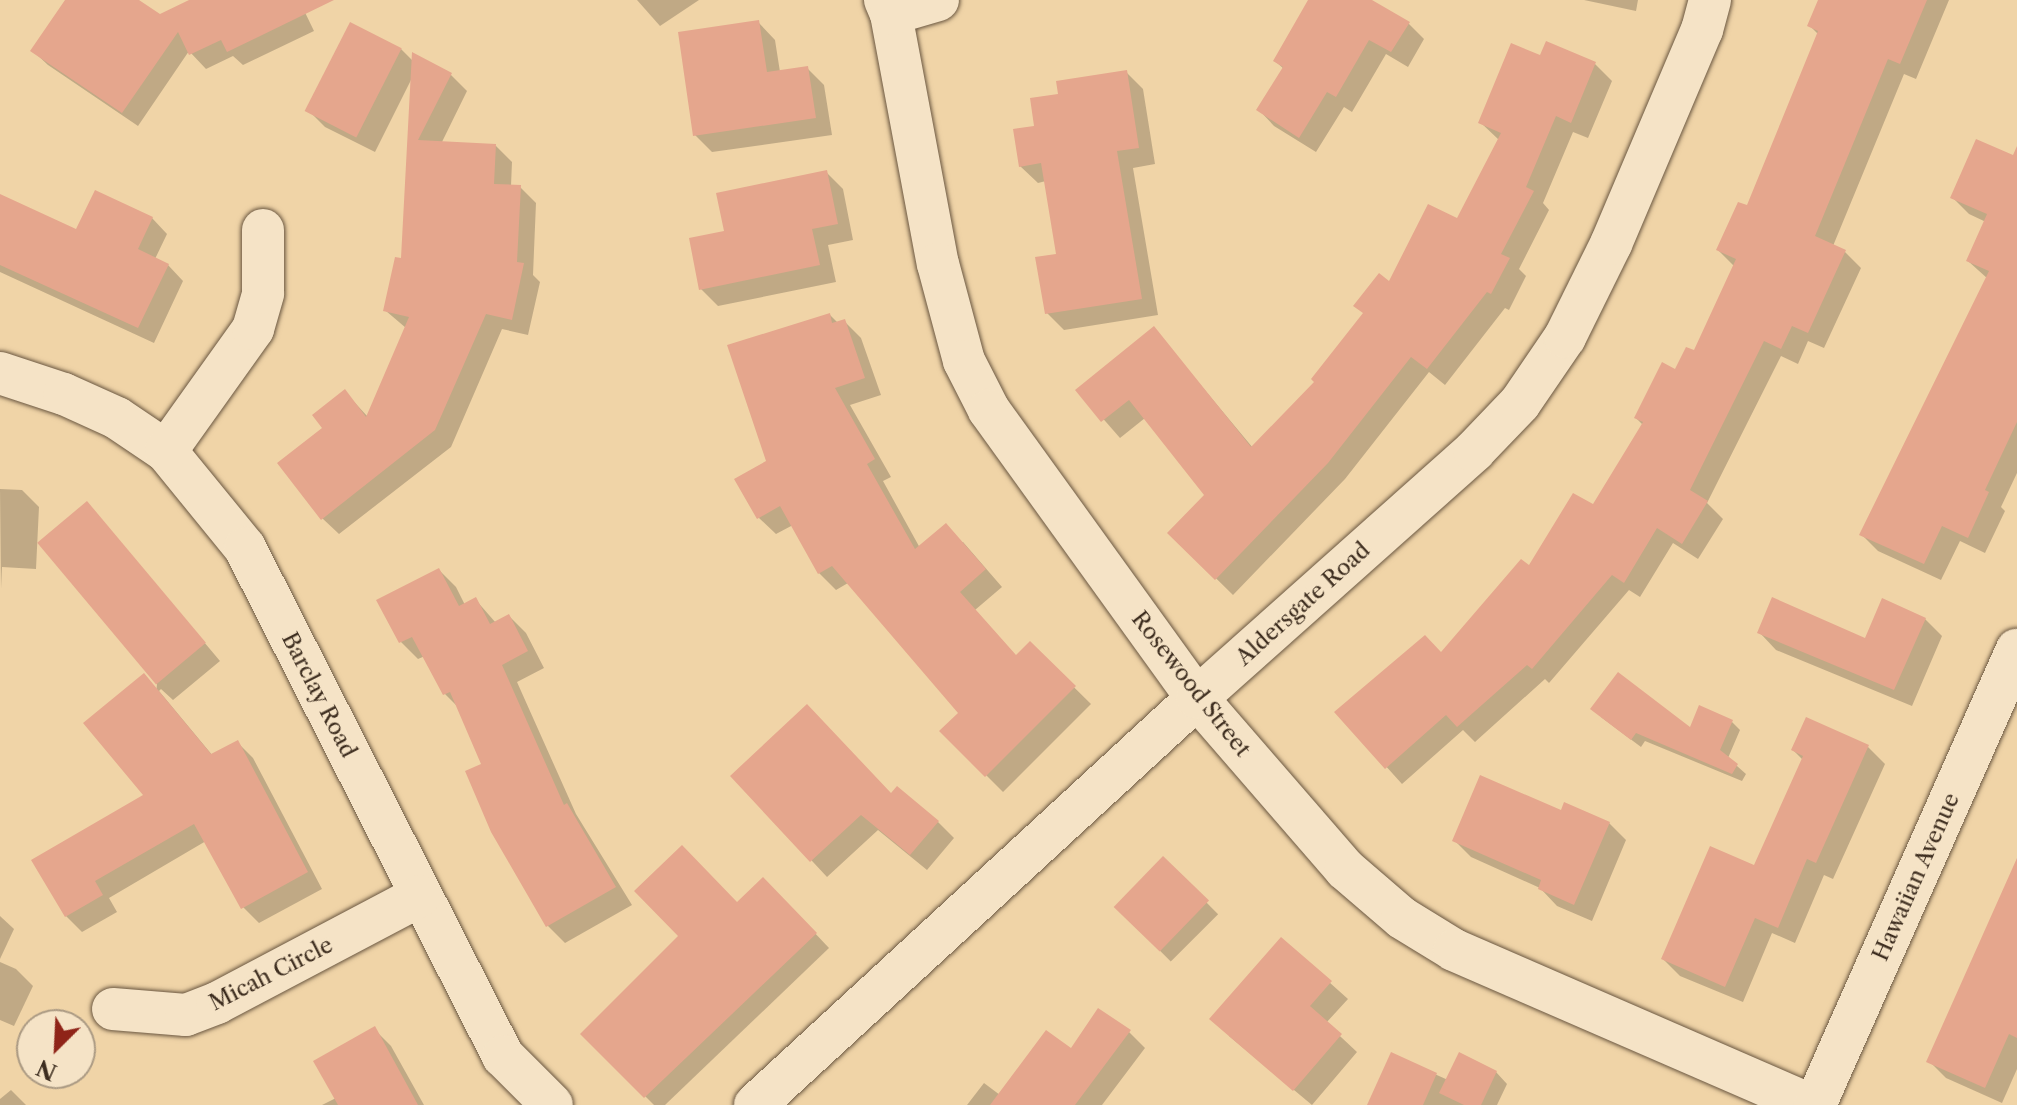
<!DOCTYPE html>
<html>
<head>
<meta charset="utf-8">
<style>
  body { margin:0 }
  #map { position:relative; width:2017px; height:1105px; overflow:hidden; background:#f0d4a7; font-family:"Libre Caslon Text",serif }
  div>[style] { position:absolute }
  [style*='--x'] { left:calc(var(--x)*1px); top:calc(var(--y)*1px); width:calc(var(--w)*1px); rotate:calc(var(--a)*1deg) }
  .shadow>* { inset:0; background:#0003; transform-origin:0 0 }
  .building>* { inset:0; background:#e5a68d; transform-origin:0 0 }
  .roads { filter:drop-shadow(0 0 2px #6a5741) drop-shadow(0 0 2px #6a5741) }
  .minor>* { height:42px; margin:-21px; padding:0 21px; transform-origin:21px; border-radius:21px; background:#f5e3c6 }
  span { translate:-50% -50%; white-space:nowrap; text-align:center; line-height:1.15; -webkit-text-stroke:6px #f5e3c6; paint-order:stroke }
  .street-label { font-size:22px; color:#3d2d1f }
  .north { position:absolute; left:16px; top:1009px; width:80px; height:80px; box-sizing:border-box; background:#f5e3c6; border:2px solid #ab9a83; border-radius:50%; rotate:204deg; font-size:22px; font-weight:700; line-height:32px; text-align:center; color:#3d2d1f }
  .north::after { content:''; display:block; margin:auto; width:28px; height:36px; background:#8f2418; clip-path:polygon(50% 0,100% 100%,50% 72%,0 100%) }
</style>
</head>
<body>
<div id="map">
  <div class="shadow">
    <div style="clip-path:polygon(67px 0,135px 0,160px 16px,194px 0,299px 0,314px 31px,243px 65px,233px 56px,206px 69px,189px 51px,138px 126px,48px 65px,33px 51px)"></div>
    <div style="clip-path:polygon(637px 0,699px 0,660px 26px)"></div>
    <div style="clip-path:polygon(1310px 0,1368px 0,1408px 23px,1424px 39px,1408px 67px,1386px 54px,1352px 112px,1344px 107px,1316px 152px,1274px 126px,1259px 110px,1284px 69px,1275px 61px)"></div>
    <div style="clip-path:polygon(1584px 0,1638px 0,1636px 11px)"></div>
    <div style="clip-path:polygon(1820px 0,1949px 0,1916px 79px,1904px 74px,1833px 246px,1845px 252px,1861px 268px,1824px 348px,1808px 341px,1798px 364px,1781px 356px,1707px 503px,1723px 519px,1698px 559px,1673px 543px,1640px 597px,1629px 590px,1549px 683px,1545px 679px,1475px 742px,1463px 730px,1402px 784px,1337px 712px,1442px 654px,1593px 507px,1643px 425px,1636px 418px,1695px 353px,1734px 266px,1718px 250px,1748px 208px,1819px 35px,1810px 26px)"></div>
    <div style="clip-path:polygon(758px 22px,775px 40px,780px 72px,807px 68px,824px 85px,832px 135px,712px 152px,695px 135px)"></div>
    <div style="clip-path:polygon(351px 24px,401px 49px,413px 61px,451px 75px,467px 91px,441px 144px,496px 146px,512px 162px,511px 186px,520px 187px,536px 203px,533px 275px,540px 282px,528px 335px,502px 329px,451px 447px,339px 534px,322px 518px,325px 428px,345px 392px,368px 417px,406px 328px,386px 311px,402px 261px,412px 78px,375px 152px,325px 127px,308px 110px)"></div>
    <div style="clip-path:polygon(1541px 58px,1595px 64px,1612px 81px,1588px 138px,1573px 132px,1543px 203px,1549px 210px,1519px 269px,1526px 276px,1509px 310px,1505px 308px,1445px 385px,1429px 372px,1345px 479px,1233px 595px,1170px 533px,1207px 495px,1145px 418px,1120px 438px,1078px 390px,1154px 329px,1253px 448px,1317px 382px,1389px 284px,1458px 221px,1499px 140px,1480px 122px)"></div>
    <div style="clip-path:polygon(1126px 72px,1143px 89px,1155px 164px,1133px 168px,1158px 315px,1064px 330px,1047px 313px,1058px 256px,1046px 181px,1038px 183px,1020px 166px,1036px 127px,1060px 96px)"></div>
    <div style="clip-path:polygon(2017px 159px,2017px 473px,2001px 507px,2005px 511px,1985px 553px,1960px 541px,1941px 580px,1878px 551px,1861px 534px,1988px 279px,1968px 261px,1986px 222px,1969px 214px,1952px 197px)"></div>
    <div style="clip-path:polygon(826px 172px,843px 189px,853px 240px,828px 245px,836px 282px,718px 306px,701px 289px,726px 232px)"></div>
    <div style="clip-path:polygon(0 196px,77px 232px,152px 218px,167px 234px,155px 259px,168px 265px,183px 281px,154px 343px,0 272px)"></div>
    <div style="clip-path:polygon(830px 315px,838px 323px,844px 321px,861px 338px,881px 395px,850px 405px,891px 477px,883px 481px,920px 548px,963px 542px,1002px 587px,975px 610px,1017px 657px,1030px 644px,1091px 704px,1003px 792px,942px 731px,961px 713px,848px 583px,836px 590px,819px 573px,793px 525px,776px 534px,759px 518px,768px 462px)"></div>
    <div style="clip-path:polygon(0 489px,22px 490px,39px 507px,36px 569px,2px 567px,1px 589px)"></div>
    <div style="clip-path:polygon(87px 503px,220px 661px,173px 700px,161px 689px,159px 691px,213px 756px,237px 742px,253px 758px,322px 889px,259px 923px,243px 907px,206px 841px,109px 898px,117px 912px,82px 932px,66px 916px,146px 795px,157px 684px,40px 543px)"></div>
    <div style="clip-path:polygon(439px 570px,456px 587px,465px 605px,475px 599px,496px 623px,509px 616px,526px 633px,544px 668px,517px 682px,576px 814px,632px 905px,565px 943px,548px 926px,493px 831px,484px 765px,459px 708px,445px 694px,425px 656px,418px 659px,401px 642px,379px 601px)"></div>
    <div style="clip-path:polygon(1925px 619px,1942px 636px,1912px 706px,1776px 650px,1760px 633px,1866px 640px)"></div>
    <div style="clip-path:polygon(1601px 717px,1691px 730px,1732px 722px,1740px 730px,1728px 758px,1746px 774px,1742px 781px,1645px 741px,1641px 747px)"></div>
    <div style="clip-path:polygon(1868px 747px,1885px 764px,1833px 879px,1824px 875px,1795px 943px,1772px 933px,1743px 1002px,1680px 976px,1663px 959px,1755px 867px,1803px 760px,1793px 750px)"></div>
    <div style="clip-path:polygon(733px 776px,891px 795px,938px 822px,954px 838px,927px 870px,878px 830px,827px 877px)"></div>
    <div style="clip-path:polygon(1562px 813px,1609px 823px,1626px 840px,1592px 921px,1557px 906px,1540px 888px,1471px 857px,1454px 840px)"></div>
    <div style="left:1163px;top:859px;width:78px;height:67px;rotate:45deg"></div>
    <div style="clip-path:polygon(777px 893px,829px 948px,665px 1105px,654px 1105px,596px 1047px,681px 936px,737px 904px)"></div>
    <div style="clip-path:polygon(2017px 914px,2017px 1069px,2002px 1103px,1946px 1078px,1929px 1061px)"></div>
    <div style="clip-path:polygon(0 916px,14px 929px,0 959px)"></div>
    <div style="clip-path:polygon(1281px 939px,1348px 999px,1326px 1023px,1357px 1052px,1312px 1105px,1229px 1036px)"></div>
    <div style="clip-path:polygon(0 962px,16px 969px,33px 986px,14px 1026px,0 1020px)"></div>
    <div style="clip-path:polygon(374px 1029px,391px 1046px,424px 1105px,322px 1105px,336px 1098px)"></div>
    <div style="clip-path:polygon(1129px 1032px,1145px 1048px,1102px 1105px,967px 1105px,984px 1083px,1000px 1095px,1071px 1051px)"></div>
    <div style="clip-path:polygon(1392px 1055px,1448px 1080px,1496px 1072px,1507px 1084px,1497px 1105px,1369px 1105px)"></div>
    <div style="clip-path:polygon(11px 1090px,26px 1105px,0 1105px,0 1099px)"></div>
  </div>
  <div class="building">
    <div style="clip-path:polygon(65px 0,139px 0,160px 14px,189px 0,334px 0,227px 52px,221px 40px,189px 55px,178px 32px,122px 113px,30px 51px)"></div>
    <div style="clip-path:polygon(1308px 0,1372px 0,1410px 22px,1391px 52px,1369px 40px,1336px 97px,1327px 92px,1299px 138px,1256px 110px,1283px 67px,1273px 61px)"></div>
    <div style="clip-path:polygon(1818px 0,1927px 0,1900px 64px,1888px 59px,1815px 236px,1846px 250px,1808px 333px,1792px 326px,1781px 349px,1764px 341px,1690px 490px,1708px 501px,1682px 544px,1657px 528px,1624px 583px,1612px 575px,1532px 669px,1527px 665px,1457px 727px,1446px 715px,1385px 769px,1334px 712px,1425px 635px,1441px 652px,1521px 559px,1529px 565px,1573px 493px,1593px 504px,1643px 422px,1634px 418px,1662px 362px,1675px 369px,1686px 347px,1694px 350px,1736px 259px,1716px 250px,1738px 202px,1747px 205px,1818px 31px,1807px 26px)"></div>
    <div style="clip-path:polygon(759px 20px,767px 72px,808px 66px,816px 118px,693px 136px,678px 32px)"></div>
    <div style="left:350px;top:22px;width:58px;height:100px;rotate:27deg"></div>
    <div style="clip-path:polygon(1546px 41px,1596px 62px,1571px 123px,1556px 116px,1526px 187px,1534px 191px,1501px 254px,1510px 258px,1491px 294px,1487px 292px,1427px 369px,1411px 357px,1328px 463px,1215px 580px,1167px 533px,1204px 495px,1129px 400px,1101px 422px,1075px 390px,1154px 326px,1251px 447px,1314px 382px,1311px 379px,1363px 313px,1353px 306px,1379px 273px,1389px 281px,1428px 204px,1457px 218px,1501px 133px,1478px 123px,1511px 43px,1540px 55px)"></div>
    <div style="clip-path:polygon(412px 52px,452px 73px,418px 140px,496px 144px,494px 184px,521px 185px,517px 262px,524px 263px,512px 320px,486px 314px,435px 430px,321px 520px,277px 463px,322px 428px,312px 415px,345px 389px,366px 417px,409px 317px,383px 311px,395px 257px,401px 258px)"></div>
    <div style="clip-path:polygon(1127px 70px,1139px 148px,1117px 151px,1142px 299px,1045px 314px,1035px 257px,1056px 254px,1041px 163px,1019px 167px,1013px 129px,1034px 126px,1030px 98px,1058px 94px,1056px 81px)"></div>
    <div style="clip-path:polygon(1976px 139px,2013px 155px,2017px 146px,2017px 422px,1985px 490px,1989px 492px,1968px 538px,1942px 526px,1924px 564px,1859px 535px,1989px 271px,1966px 261px,1987px 214px,1950px 198px)"></div>
    <div style="clip-path:polygon(827px 170px,838px 224px,812px 229px,820px 265px,699px 290px,689px 238px,724px 231px,716px 193px)"></div>
    <div style="clip-path:polygon(95px 190px,153px 217px,138px 249px,169px 264px,138px 328px,0 265px,0 194px,76px 229px)"></div>
    <div style="clip-path:polygon(830px 313px,832px 323px,845px 319px,865px 378px,835px 388px,875px 459px,867px 464px,915px 549px,946px 523px,986px 569px,960px 592px,1016px 655px,1030px 641px,1076px 686px,985px 777px,939px 731px,958px 713px,832px 566px,818px 574px,780px 506px,757px 519px,734px 479px,766px 461px,727px 345px)"></div>
    <div style="left:87px;top:501px;width:185px;height:65px;rotate:50deg"></div>
    <div style="clip-path:polygon(439px 568px,459px 606px,476px 597px,490px 624px,509px 614px,528px 651px,502px 665px,564px 805px,567px 803px,616px 887px,546px 927px,491px 832px,465px 771px,481px 764px,450px 692px,443px 695px,412px 637px,399px 643px,376px 600px)"></div>
    <div style="clip-path:polygon(1772px 597px,1865px 638px,1882px 598px,1926px 618px,1894px 690px,1757px 633px)"></div>
    <div style="clip-path:polygon(1618px 672px,1690px 727px,1699px 705px,1733px 720px,1720px 750px,1738px 764px,1732px 774px,1636px 733px,1631px 740px,1590px 709px)"></div>
    <div style="clip-path:polygon(144px 673px,211px 754px,238px 740px,308px 872px,241px 909px,194px 824px,95px 881px,103px 895px,65px 917px,31px 860px,143px 795px,83px 723px)"></div>
    <div style="clip-path:polygon(807px 704px,891px 793px,897px 786px,939px 821px,910px 855px,861px 815px,810px 862px,730px 776px)"></div>
    <div style="clip-path:polygon(1806px 717px,1869px 745px,1816px 863px,1807px 859px,1778px 928px,1755px 918px,1725px 987px,1661px 959px,1710px 846px,1754px 865px,1803px 756px,1791px 750px)"></div>
    <div style="clip-path:polygon(1480px 775px,1561px 810px,1564px 802px,1610px 822px,1574px 905px,1538px 889px,1541px 880px,1452px 841px)"></div>
    <div style="clip-path:polygon(682px 845px,737px 902px,763px 877px,817px 933px,644px 1098px,580px 1034px,678px 936px,634px 891px)"></div>
    <div style="left:1163px;top:856px;width:64px;height:71px;rotate:44deg"></div>
    <div style="clip-path:polygon(2017px 858px,2017px 1038px,2009px 1034px,1985px 1088px,1926px 1062px)"></div>
    <div style="clip-path:polygon(1281px 937px,1332px 981px,1310px 1006px,1342px 1034px,1293px 1091px,1209px 1019px)"></div>
    <div style="clip-path:polygon(1098px 1008px,1131px 1030px,1075px 1105px,990px 1105px,1046px 1030px,1071px 1048px)"></div>
    <div style="clip-path:polygon(375px 1026px,418px 1105px,338px 1105px,313px 1061px)"></div>
    <div style="clip-path:polygon(1391px 1052px,1437px 1073px,1423px 1105px,1367px 1105px)"></div>
    <div style="clip-path:polygon(1459px 1052px,1497px 1071px,1481px 1105px,1464px 1105px,1439px 1093px)"></div>
  </div>
  <div class="roads">
    <div class="minor">
      <div style="--x:885;--y:0;--w:15;--a:67"></div>
      <div style="--x:891;--y:14;--w:254;--a:79.4"></div>
      <div style="--x:938;--y:264;--w:100;--a:75"></div>
      <div style="--x:964;--y:361;--w:55;--a:63"></div>
      <div style="--x:989;--y:410;--w:355;--a:54.2"></div>
      <div style="--x:1197;--y:698;--w:226;--a:49.1"></div>
      <div style="--x:1345;--y:869;--w:75;--a:40.7"></div>
      <div style="--x:1402;--y:918;--w:61;--a:31.6"></div>
      <div style="--x:1454;--y:950;--w:388;--a:23.5"></div>
      <div style="--x:891;--y:14;--w:49;--a:-16.6"></div>
      <div style="--x:0;--y:373;--w:67;--a:18.2"></div>
      <div style="--x:64;--y:394;--w:58;--a:24.4"></div>
      <div style="--x:117;--y:418;--w:59;--a:34"></div>
      <div style="--x:166;--y:451;--w:125;--a:50.8"></div>
      <div style="--x:245;--y:548;--w:570;--a:63.08"></div>
      <div style="--x:503;--y:1056;--w:69;--a:45"></div>
      <div style="--x:166;--y:451;--w:150;--a:-54.5"></div>
      <div style="--x:253;--y:329;--w:37;--a:-74"></div>
      <div style="--x:263;--y:293;--w:63;--a:-90"></div>
      <div style="--x:113;--y:1009;--w:73;--a:4.7"></div>
      <div style="--x:186;--y:1015;--w:33;--a:-21"></div>
      <div style="--x:217;--y:1003;--w:229;--a:-27.8"></div>
      <div style="--x:755;--y:1105;--w:601;--a:-42.64"></div>
      <div style="--x:1197;--y:698;--w:371;--a:-41.7"></div>
      <div style="--x:1474;--y:451;--w:66;--a:-46.2"></div>
      <div style="--x:1520;--y:403;--w:80;--a:-55.7"></div>
      <div style="--x:1565;--y:337;--w:104;--a:-63.7"></div>
      <div style="--x:1611;--y:244;--w:233;--a:-67"></div>
      <div style="--x:1702;--y:30;--w:31;--a:-75"></div>
      <div style="--x:1815;--y:1105;--w:498;--a:-66.1"></div>
    </div>
  </div>
  <div class="street-label">
    <span style="left:1303px;top:604px;rotate:-42deg">Aldersgate Road</span>
    <span style="left:1191px;top:684px;rotate:52deg">Rosewood Street</span>
    <span style="left:319px;top:695px;rotate:63deg">Barclay Road</span>
    <span style="left:1916px;top:877px;rotate:-66deg">Hawaiian Avenue</span>
    <span style="left:271px;top:974px;rotate:-27deg">Micah Circle</span>
  </div>
  <div class="north">N</div>
</div>
</body>
</html>
